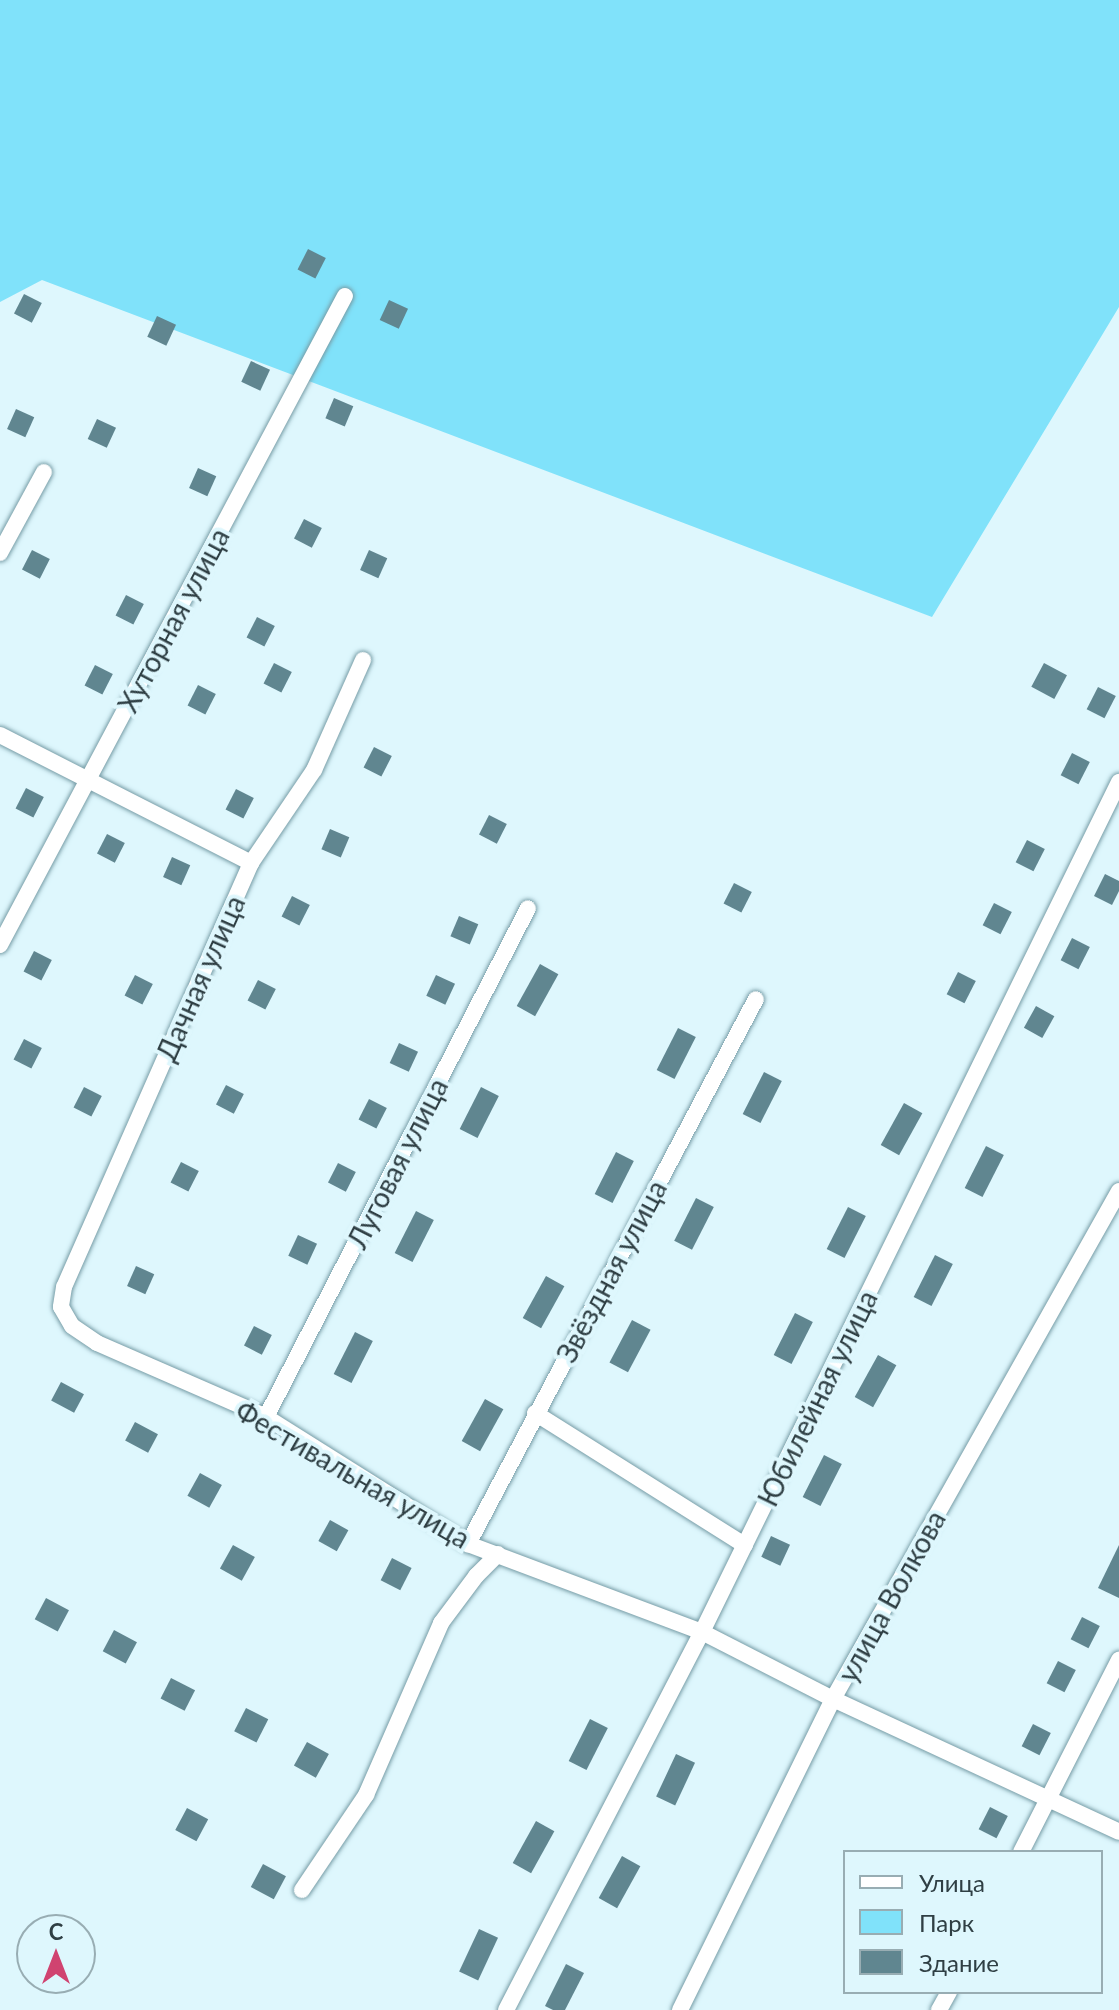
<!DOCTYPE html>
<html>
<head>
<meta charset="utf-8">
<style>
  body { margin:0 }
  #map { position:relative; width:1119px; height:2010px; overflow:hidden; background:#def7fd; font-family:Lato,sans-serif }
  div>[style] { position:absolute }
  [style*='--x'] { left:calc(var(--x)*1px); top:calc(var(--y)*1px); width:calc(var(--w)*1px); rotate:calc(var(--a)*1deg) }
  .green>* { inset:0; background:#80e2fa }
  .building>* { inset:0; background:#608690; transform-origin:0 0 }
  .roads { filter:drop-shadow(0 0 2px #769ca6) drop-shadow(0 0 2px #769ca6) }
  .minor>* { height:16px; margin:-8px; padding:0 8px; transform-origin:8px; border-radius:8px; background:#fff }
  span { translate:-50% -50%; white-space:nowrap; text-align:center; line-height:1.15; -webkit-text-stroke:8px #def7fd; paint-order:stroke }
  .street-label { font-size:28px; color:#2f3f44 }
  .legend { position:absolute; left:843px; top:1850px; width:260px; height:144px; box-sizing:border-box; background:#def7fd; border:2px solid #98adb3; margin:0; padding:10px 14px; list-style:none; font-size:24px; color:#2f3f44 }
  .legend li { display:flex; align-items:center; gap:16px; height:40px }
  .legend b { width:40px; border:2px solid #98adb3 }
  .north { position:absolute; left:16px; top:1914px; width:80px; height:80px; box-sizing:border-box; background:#def7fd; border:2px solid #98adb3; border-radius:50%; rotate:0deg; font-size:22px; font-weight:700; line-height:32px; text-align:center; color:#2f3f44 }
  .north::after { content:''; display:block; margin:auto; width:28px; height:36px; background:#d04370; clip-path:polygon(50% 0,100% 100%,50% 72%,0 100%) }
</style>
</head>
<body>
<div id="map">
  <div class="green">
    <div style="clip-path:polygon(0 0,1119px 0,1119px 307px,932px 617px,42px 280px,0 302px)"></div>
  </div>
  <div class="building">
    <div style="left:308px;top:249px;width:20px;height:23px;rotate:27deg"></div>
    <div style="left:24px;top:294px;width:20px;height:22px;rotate:27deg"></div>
    <div style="left:389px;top:300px;width:21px;height:22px;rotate:25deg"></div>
    <div style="left:157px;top:316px;width:21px;height:23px;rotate:25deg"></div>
    <div style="left:251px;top:361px;width:21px;height:23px;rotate:25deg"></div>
    <div style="left:334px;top:398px;width:21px;height:22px;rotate:23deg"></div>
    <div style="left:16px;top:409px;width:20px;height:22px;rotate:24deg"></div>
    <div style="left:97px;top:419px;width:21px;height:22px;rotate:25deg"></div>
    <div style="left:198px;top:468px;width:20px;height:22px;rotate:24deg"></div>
    <div style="left:304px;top:519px;width:20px;height:22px;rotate:27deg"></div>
    <div style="left:32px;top:550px;width:20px;height:22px;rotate:27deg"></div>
    <div style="left:369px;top:550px;width:20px;height:22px;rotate:24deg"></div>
    <div style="left:126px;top:595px;width:20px;height:23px;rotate:27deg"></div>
    <div style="left:257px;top:617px;width:20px;height:23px;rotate:27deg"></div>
    <div style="left:274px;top:663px;width:20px;height:23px;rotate:27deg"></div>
    <div style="left:1044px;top:663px;width:26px;height:27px;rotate:28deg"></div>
    <div style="left:95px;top:665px;width:20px;height:23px;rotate:27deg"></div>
    <div style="left:198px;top:685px;width:20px;height:23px;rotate:27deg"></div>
    <div style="left:1098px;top:687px;width:20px;height:25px;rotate:27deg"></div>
    <div style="left:374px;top:747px;width:20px;height:23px;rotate:27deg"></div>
    <div style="left:1072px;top:753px;width:20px;height:25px;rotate:27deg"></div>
    <div style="left:26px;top:788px;width:20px;height:23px;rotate:27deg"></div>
    <div style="left:236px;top:789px;width:20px;height:23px;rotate:27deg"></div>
    <div style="left:489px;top:815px;width:20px;height:22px;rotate:27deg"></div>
    <div style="left:330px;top:829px;width:21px;height:22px;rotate:23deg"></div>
    <div style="left:107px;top:834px;width:20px;height:22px;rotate:27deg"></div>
    <div style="left:1027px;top:840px;width:20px;height:25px;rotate:27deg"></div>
    <div style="left:172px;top:857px;width:20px;height:22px;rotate:24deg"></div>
    <div style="clip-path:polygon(1105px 874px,1119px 881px,1119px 891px,1112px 905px,1094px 896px)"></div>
    <div style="left:734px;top:883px;width:20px;height:23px;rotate:27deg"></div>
    <div style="left:292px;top:896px;width:20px;height:23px;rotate:27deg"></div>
    <div style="left:994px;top:903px;width:20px;height:25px;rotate:27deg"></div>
    <div style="left:459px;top:916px;width:21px;height:22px;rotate:23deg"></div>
    <div style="left:1072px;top:938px;width:20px;height:25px;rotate:27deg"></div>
    <div style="left:34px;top:951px;width:20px;height:23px;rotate:27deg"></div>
    <div style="left:540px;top:964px;width:21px;height:48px;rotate:29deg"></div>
    <div style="left:958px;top:972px;width:20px;height:25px;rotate:27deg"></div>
    <div style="left:135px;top:975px;width:20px;height:23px;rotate:27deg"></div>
    <div style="left:436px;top:975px;width:21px;height:23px;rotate:25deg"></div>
    <div style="left:258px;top:980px;width:20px;height:23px;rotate:27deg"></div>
    <div style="left:1036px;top:1006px;width:21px;height:25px;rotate:29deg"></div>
    <div style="left:678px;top:1028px;width:20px;height:47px;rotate:27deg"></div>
    <div style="left:24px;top:1039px;width:20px;height:23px;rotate:27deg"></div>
    <div style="left:399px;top:1043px;width:21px;height:22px;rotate:25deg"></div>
    <div style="left:764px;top:1072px;width:20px;height:47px;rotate:27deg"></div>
    <div style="left:226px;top:1085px;width:20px;height:22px;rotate:27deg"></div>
    <div style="left:84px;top:1087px;width:20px;height:23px;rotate:27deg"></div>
    <div style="left:481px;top:1087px;width:20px;height:47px;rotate:27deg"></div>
    <div style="left:369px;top:1099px;width:20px;height:23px;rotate:27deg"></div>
    <div style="left:904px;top:1103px;width:21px;height:48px;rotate:29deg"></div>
    <div style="left:986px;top:1146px;width:20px;height:47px;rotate:27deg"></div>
    <div style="left:616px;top:1152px;width:20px;height:47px;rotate:27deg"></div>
    <div style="left:181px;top:1162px;width:20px;height:23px;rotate:27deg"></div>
    <div style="left:338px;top:1163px;width:20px;height:22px;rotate:27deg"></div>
    <div style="left:696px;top:1198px;width:20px;height:48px;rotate:27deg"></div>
    <div style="left:848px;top:1207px;width:20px;height:47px;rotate:27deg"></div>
    <div style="left:416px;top:1211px;width:20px;height:47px;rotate:27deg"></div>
    <div style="left:298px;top:1235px;width:21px;height:23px;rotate:25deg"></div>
    <div style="left:935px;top:1255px;width:20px;height:47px;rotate:27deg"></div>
    <div style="left:136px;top:1266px;width:20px;height:22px;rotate:24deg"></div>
    <div style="left:546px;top:1276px;width:21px;height:48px;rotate:29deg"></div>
    <div style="left:795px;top:1313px;width:20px;height:47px;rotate:27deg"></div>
    <div style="left:632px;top:1320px;width:21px;height:48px;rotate:28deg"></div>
    <div style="left:254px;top:1326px;width:20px;height:22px;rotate:27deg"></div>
    <div style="left:355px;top:1332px;width:20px;height:47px;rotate:27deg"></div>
    <div style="left:878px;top:1355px;width:21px;height:48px;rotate:29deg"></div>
    <div style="left:61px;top:1382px;width:26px;height:21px;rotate:28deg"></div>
    <div style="left:485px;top:1399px;width:21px;height:48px;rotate:29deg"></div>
    <div style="left:135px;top:1422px;width:26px;height:21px;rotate:28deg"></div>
    <div style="left:824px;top:1455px;width:20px;height:47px;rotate:27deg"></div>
    <div style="left:200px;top:1473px;width:25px;height:26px;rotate:29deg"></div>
    <div style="left:330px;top:1520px;width:21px;height:24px;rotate:29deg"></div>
    <div style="left:771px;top:1536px;width:21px;height:23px;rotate:25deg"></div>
    <div style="left:233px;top:1545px;width:25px;height:27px;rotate:29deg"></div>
    <div style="clip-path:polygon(1119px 1545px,1119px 1598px,1098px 1588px)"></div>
    <div style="left:392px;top:1558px;width:22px;height:25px;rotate:27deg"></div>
    <div style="left:46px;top:1598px;width:26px;height:24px;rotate:28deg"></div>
    <div style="left:1082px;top:1617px;width:20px;height:25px;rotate:27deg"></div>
    <div style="left:114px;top:1630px;width:26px;height:24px;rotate:28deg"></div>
    <div style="left:1058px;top:1661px;width:20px;height:25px;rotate:27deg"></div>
    <div style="left:171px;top:1678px;width:27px;height:23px;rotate:27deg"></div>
    <div style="left:246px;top:1708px;width:25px;height:26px;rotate:27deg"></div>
    <div style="left:590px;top:1719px;width:20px;height:47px;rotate:27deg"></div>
    <div style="left:1033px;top:1724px;width:20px;height:25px;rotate:27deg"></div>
    <div style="left:307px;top:1742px;width:25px;height:27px;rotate:29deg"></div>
    <div style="left:676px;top:1754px;width:21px;height:47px;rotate:25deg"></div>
    <div style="left:990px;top:1807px;width:20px;height:25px;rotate:27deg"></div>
    <div style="left:187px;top:1808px;width:24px;height:25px;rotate:28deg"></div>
    <div style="left:536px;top:1821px;width:21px;height:48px;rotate:29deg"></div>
    <div style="left:622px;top:1856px;width:21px;height:48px;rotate:29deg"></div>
    <div style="left:263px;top:1864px;width:26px;height:26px;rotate:28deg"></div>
    <div style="left:479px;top:1929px;width:21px;height:47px;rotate:25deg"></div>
    <div style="clip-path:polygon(566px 1964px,584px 1973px,565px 2010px,553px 2010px,545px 2006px)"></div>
  </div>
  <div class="roads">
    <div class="minor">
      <div style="--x:0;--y:553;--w:92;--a:-61.5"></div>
      <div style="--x:363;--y:660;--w:120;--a:114"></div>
      <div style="--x:314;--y:770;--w:112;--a:124.1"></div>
      <div style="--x:251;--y:863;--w:463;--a:113.8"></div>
      <div style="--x:64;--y:1287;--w:20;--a:99"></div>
      <div style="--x:61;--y:1307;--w:22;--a:60"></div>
      <div style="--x:72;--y:1326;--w:30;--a:34"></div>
      <div style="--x:97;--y:1343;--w:184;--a:23.6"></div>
      <div style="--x:266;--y:1417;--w:239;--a:32.2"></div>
      <div style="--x:468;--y:1544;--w:250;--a:20.6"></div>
      <div style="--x:702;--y:1632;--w:147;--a:27.1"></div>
      <div style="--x:833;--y:1699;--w:315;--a:24.9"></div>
      <div style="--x:0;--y:735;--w:282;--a:27"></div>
      <div style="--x:0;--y:945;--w:735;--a:-62.01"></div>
      <div style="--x:535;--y:1413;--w:248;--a:32.2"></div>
      <div style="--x:266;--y:1417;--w:572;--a:-62.76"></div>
      <div style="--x:468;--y:1544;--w:616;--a:-62.15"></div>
      <div style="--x:1021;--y:1852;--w:216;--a:-63"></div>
      <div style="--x:302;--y:1890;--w:115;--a:-56"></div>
      <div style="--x:366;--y:1795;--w:188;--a:-66.4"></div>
      <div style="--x:441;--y:1623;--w:59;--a:-53.3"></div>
      <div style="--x:476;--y:1576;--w:31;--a:-45"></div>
      <div style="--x:506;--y:2010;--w:426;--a:-62.6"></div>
      <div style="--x:702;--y:1632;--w:947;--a:-63.87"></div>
      <div style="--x:680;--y:2010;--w:347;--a:-63.8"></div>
      <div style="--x:833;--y:1699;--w:583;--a:-60.62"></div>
      <div style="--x:939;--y:2010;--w:21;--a:-61"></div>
    </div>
  </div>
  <div class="street-label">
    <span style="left:173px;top:620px;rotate:-62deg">Хуторная улица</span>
    <span style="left:200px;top:978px;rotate:-66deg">Дачная улица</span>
    <span style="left:397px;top:1163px;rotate:-63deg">Луговая улица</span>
    <span style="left:611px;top:1271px;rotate:-62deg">Звёздная улица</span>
    <span style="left:817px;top:1398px;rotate:-64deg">Юбилейная улица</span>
    <span style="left:353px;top:1474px;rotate:30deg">Фестивальная улица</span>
    <span style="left:891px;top:1596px;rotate:-61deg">улица Волкова</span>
  </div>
  <ul class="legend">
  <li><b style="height:10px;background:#fff"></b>Улица</li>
  <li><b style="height:22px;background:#80e2fa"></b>Парк</li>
  <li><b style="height:22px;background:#608690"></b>Здание</li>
  </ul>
  <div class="north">С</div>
</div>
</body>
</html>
